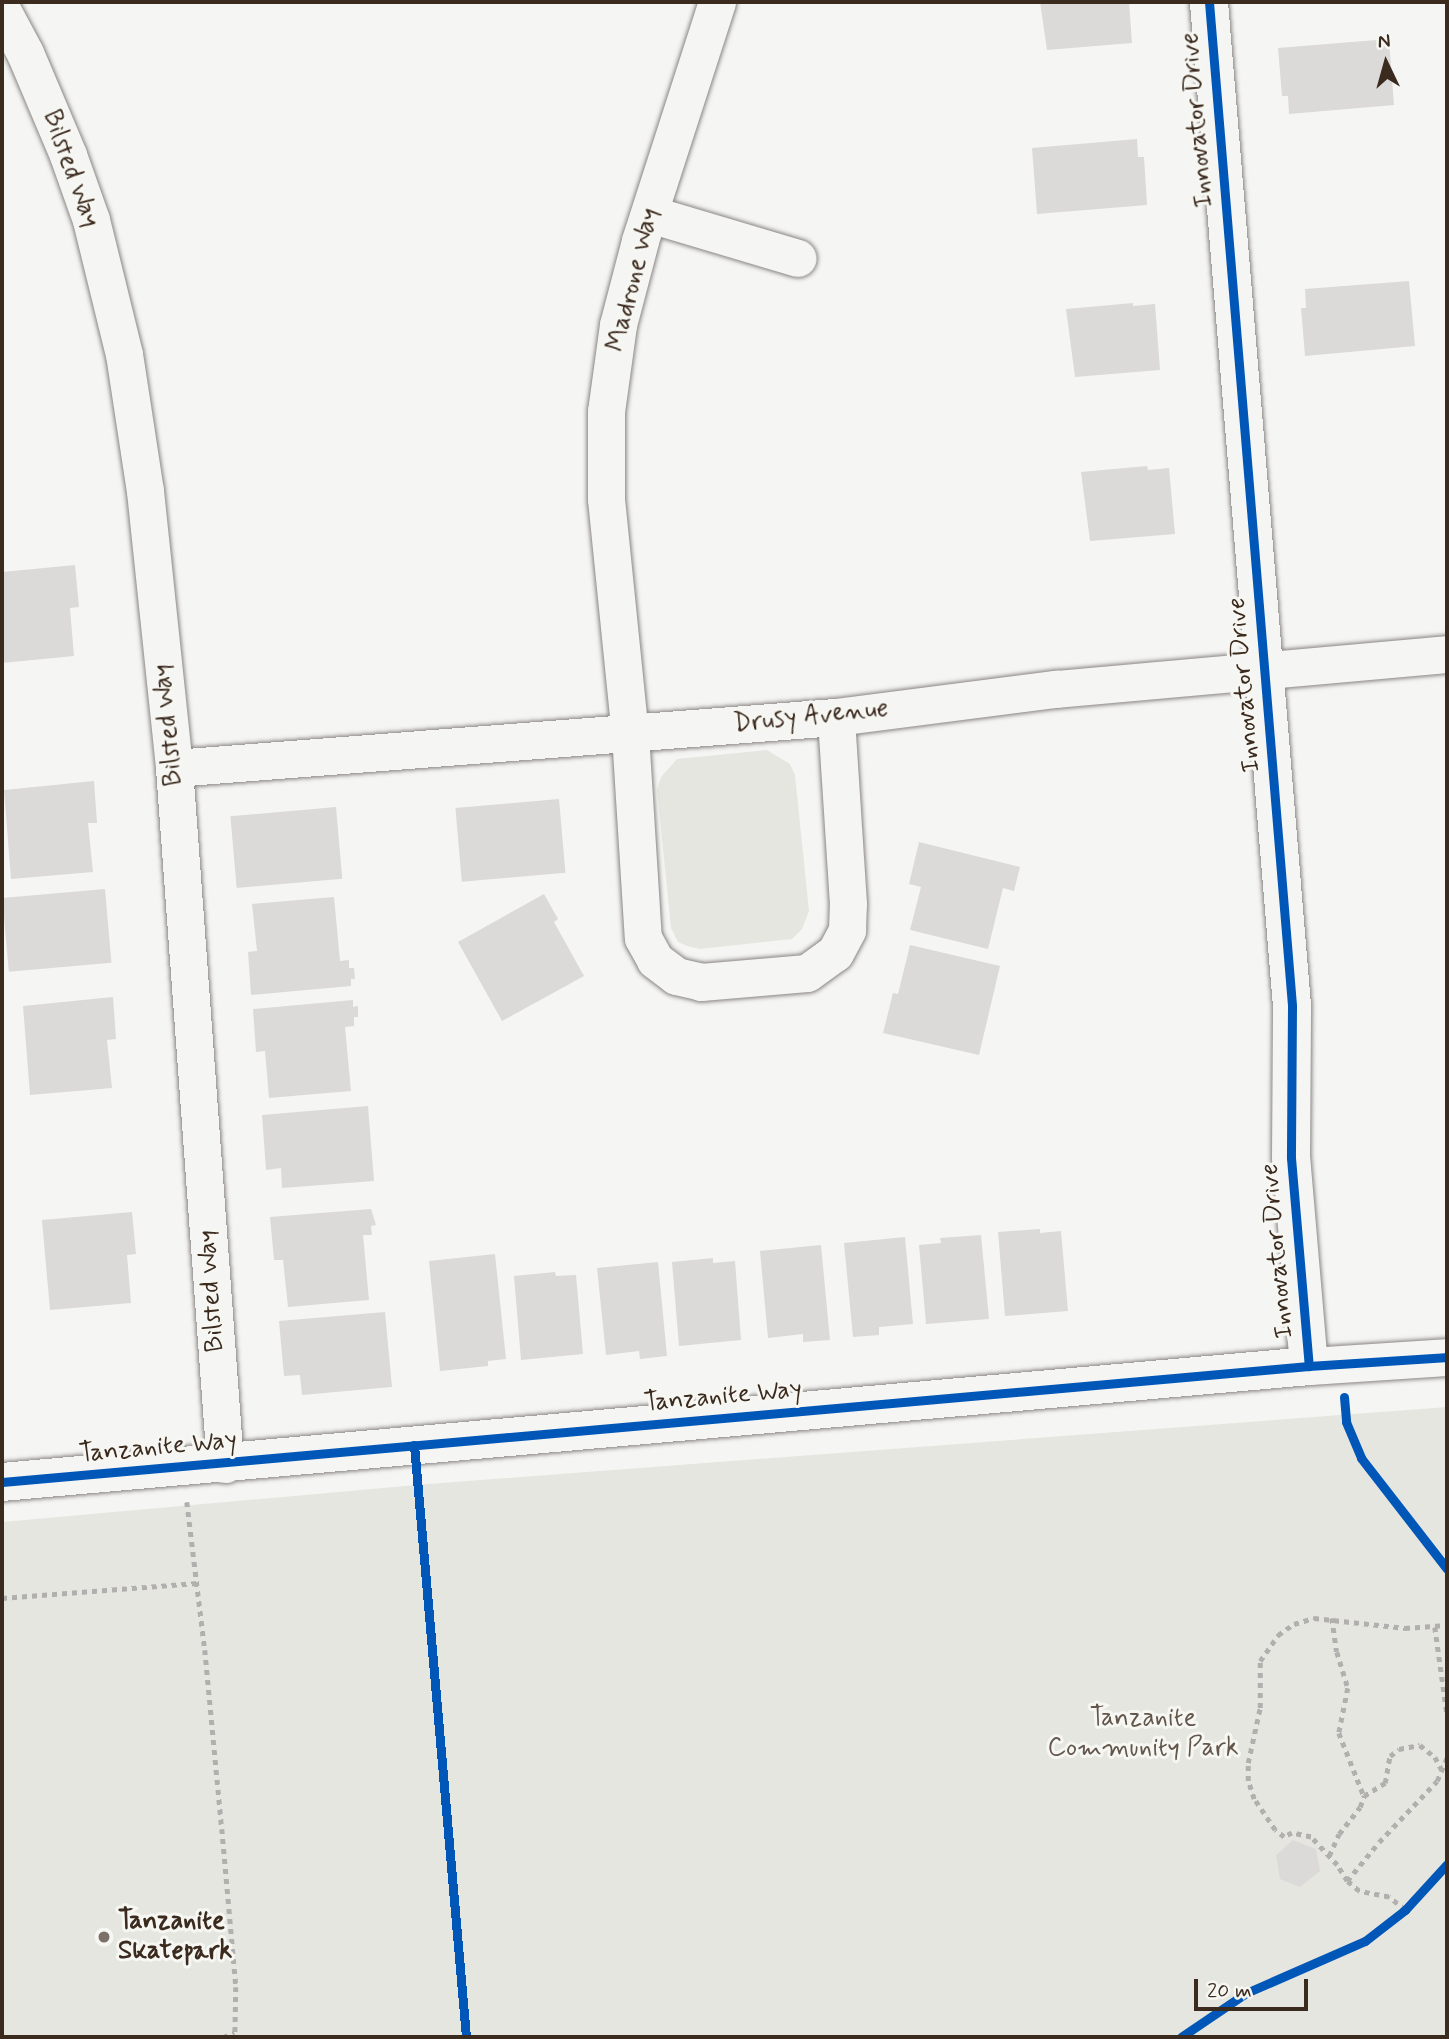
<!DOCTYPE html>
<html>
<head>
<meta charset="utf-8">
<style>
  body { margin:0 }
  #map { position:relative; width:1449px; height:2039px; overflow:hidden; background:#f5f5f3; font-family:Mynerve,sans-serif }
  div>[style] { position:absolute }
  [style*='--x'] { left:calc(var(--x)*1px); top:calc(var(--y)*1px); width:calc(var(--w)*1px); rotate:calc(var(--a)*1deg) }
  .green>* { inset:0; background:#e6e6e1 }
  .building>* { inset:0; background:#dbdad8; transform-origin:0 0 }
  .path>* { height:4.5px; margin-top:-2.25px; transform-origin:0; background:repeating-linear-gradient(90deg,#b2b0ae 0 5px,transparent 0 10px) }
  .roads { filter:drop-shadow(0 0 2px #8a8683) drop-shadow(0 0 2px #8a8683) }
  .street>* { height:37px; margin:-18.5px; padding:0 18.5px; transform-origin:18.5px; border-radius:18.5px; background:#f5f5f3 }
  .secondary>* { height:38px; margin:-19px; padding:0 19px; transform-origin:19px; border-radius:19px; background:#f5f5f3 }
  .cycleway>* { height:9px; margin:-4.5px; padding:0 4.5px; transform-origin:4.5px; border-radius:4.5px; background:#0057b8 }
  .dots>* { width:19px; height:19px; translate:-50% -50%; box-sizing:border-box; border:4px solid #f6f6f2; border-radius:50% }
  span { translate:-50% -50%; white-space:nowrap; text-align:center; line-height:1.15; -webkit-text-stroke:6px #f6f6f2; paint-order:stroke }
  .street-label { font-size:26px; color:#3b2a1e }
  .park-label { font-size:26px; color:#63564b }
  .poi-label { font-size:26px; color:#3b2a1e; font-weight:700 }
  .left { translate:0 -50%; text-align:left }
  .frame { position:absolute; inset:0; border:4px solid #3b2a1e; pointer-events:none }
  .north { position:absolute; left:1351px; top:28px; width:70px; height:70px; -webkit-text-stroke:5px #f6f6f2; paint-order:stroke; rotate:355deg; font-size:19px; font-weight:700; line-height:28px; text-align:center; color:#3b2a1e }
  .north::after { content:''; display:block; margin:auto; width:24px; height:32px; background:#3b2a1e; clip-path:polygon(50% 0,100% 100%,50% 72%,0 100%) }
  .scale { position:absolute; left:1194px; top:1979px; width:114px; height:32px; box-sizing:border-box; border:4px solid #3b2a1e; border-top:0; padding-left:9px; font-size:21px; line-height:24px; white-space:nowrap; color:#3b2a1e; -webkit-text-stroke:5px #f6f6f2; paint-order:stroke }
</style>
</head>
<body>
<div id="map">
  <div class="green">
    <div style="clip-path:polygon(767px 750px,790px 764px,795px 775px,809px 911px,802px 929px,792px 939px,700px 949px,687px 946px,678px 942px,671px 928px,657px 790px,661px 777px,677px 759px)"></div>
    <div style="clip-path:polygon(1447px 1407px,1447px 2037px,2px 2037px,2px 1522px,428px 1484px)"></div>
  </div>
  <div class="building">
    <div style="clip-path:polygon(1040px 2px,1129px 2px,1132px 43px,1047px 50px)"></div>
    <div style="clip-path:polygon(1389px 39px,1394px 105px,1289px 114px,1288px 96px,1282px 96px,1278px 48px)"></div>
    <div style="clip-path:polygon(1137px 139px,1138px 157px,1144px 157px,1147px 205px,1037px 214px,1032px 148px)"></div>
    <div style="clip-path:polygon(1409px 281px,1415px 346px,1305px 356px,1301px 308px,1306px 308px,1305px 289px)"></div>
    <div style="clip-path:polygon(1133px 303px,1133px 306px,1155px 304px,1160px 370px,1075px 377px,1066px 309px)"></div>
    <div style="clip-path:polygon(1147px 466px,1148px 470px,1169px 468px,1175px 534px,1090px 541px,1081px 472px)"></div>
    <div style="clip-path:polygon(75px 565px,79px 607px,70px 608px,74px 656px,2px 663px,2px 572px)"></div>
    <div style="clip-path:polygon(94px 781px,97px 823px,88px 823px,93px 872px,11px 879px,4px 790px)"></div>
    <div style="left:559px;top:799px;width:74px;height:104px;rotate:85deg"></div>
    <div style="left:336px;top:807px;width:72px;height:106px;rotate:85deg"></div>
    <div style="clip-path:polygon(919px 842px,1020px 867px,1014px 891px,1003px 888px,988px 949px,910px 930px,921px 887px,909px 884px)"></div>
    <div style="left:105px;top:889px;width:74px;height:103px;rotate:85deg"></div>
    <div style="clip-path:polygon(544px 894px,558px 919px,554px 922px,584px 976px,502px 1021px,458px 942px)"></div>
    <div style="clip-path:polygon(334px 897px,340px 961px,349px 960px,349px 968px,354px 968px,355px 979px,351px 979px,351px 986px,251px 995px,248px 952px,257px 951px,252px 904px)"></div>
    <div style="clip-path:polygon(910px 945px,1000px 966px,979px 1055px,883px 1033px,893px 993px,898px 994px)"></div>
    <div style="clip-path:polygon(113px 997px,116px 1039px,107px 1040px,112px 1088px,30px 1095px,23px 1006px)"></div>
    <div style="clip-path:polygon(353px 1000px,353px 1007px,358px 1006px,358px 1017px,354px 1017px,354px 1026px,345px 1027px,351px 1091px,269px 1098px,265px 1051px,256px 1052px,253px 1009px)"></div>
    <div style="clip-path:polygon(368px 1106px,374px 1181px,282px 1188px,281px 1168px,266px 1170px,262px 1115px)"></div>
    <div style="clip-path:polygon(371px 1209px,376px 1225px,371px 1226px,372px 1235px,363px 1235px,369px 1300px,288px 1307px,283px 1260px,274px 1260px,270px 1217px)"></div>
    <div style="clip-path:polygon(132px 1212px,136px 1254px,127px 1255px,131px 1303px,50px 1310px,42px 1220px)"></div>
    <div style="clip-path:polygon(1040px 1229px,1040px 1233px,1061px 1231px,1068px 1311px,1005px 1316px,998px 1232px)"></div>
    <div style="clip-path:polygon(981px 1235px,989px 1319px,926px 1324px,919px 1245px,941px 1243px,940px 1238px)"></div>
    <div style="clip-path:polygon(905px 1237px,913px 1324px,879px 1327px,879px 1335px,853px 1337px,844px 1243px)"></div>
    <div style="clip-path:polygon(821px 1245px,830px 1340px,803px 1342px,803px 1334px,768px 1338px,760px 1251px)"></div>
    <div style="clip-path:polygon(495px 1254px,506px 1359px,488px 1361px,488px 1366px,440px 1371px,429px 1261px)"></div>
    <div style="clip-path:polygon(713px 1258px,713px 1263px,735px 1261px,741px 1340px,679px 1346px,672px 1262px)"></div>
    <div style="clip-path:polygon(658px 1262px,667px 1356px,640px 1359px,639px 1351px,606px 1355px,597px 1268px)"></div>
    <div style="clip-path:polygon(555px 1272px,556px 1276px,576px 1275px,583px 1354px,521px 1360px,514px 1276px)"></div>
    <div style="clip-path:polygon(385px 1312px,392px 1387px,302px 1395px,300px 1375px,284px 1376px,279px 1321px)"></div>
    <div style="clip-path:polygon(1293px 1840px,1316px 1849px,1320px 1871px,1300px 1887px,1280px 1879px,1276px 1855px)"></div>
  </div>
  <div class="path">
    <div style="--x:187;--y:1502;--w:149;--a:83.1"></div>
    <div style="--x:205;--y:1650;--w:180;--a:84.6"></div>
    <div style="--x:222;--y:1829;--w:159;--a:84.9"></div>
    <div style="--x:236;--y:1987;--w:50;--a:91.1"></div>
    <div style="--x:2;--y:1598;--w:196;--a:-4.4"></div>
    <div style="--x:1332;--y:1618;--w:34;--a:82"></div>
    <div style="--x:1337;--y:1652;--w:38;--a:73"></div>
    <div style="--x:1348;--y:1688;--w:46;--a:101.3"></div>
    <div style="--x:1339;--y:1733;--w:68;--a:68.4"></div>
    <div style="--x:1435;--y:1627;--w:88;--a:82.1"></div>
    <div style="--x:1329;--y:1856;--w:24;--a:-66"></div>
    <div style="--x:1339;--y:1834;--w:34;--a:-52"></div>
    <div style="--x:1360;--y:1807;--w:12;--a:-70"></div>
    <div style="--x:1364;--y:1796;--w:25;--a:-32"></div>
    <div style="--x:1385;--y:1783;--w:27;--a:-80"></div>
    <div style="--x:1390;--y:1756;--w:11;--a:-38"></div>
    <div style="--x:1399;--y:1749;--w:21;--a:-11"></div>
    <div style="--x:1420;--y:1745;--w:19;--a:39"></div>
    <div style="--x:1435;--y:1757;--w:15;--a:62"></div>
    <div style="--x:1347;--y:1881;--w:50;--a:-50.6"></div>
    <div style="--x:1379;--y:1842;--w:84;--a:-46.4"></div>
    <div style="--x:1437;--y:1781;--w:25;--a:-67"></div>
    <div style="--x:1405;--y:1910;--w:21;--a:-141"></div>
    <div style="--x:1389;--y:1897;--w:31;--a:-169"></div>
    <div style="--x:1359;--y:1891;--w:16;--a:-140"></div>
    <div style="--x:1347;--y:1881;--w:19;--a:-122"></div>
    <div style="--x:1337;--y:1865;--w:38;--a:-133"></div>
    <div style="--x:1311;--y:1837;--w:19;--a:-168"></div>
    <div style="--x:1292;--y:1833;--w:9;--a:153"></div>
    <div style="--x:1284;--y:1837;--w:11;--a:-142"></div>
    <div style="--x:1275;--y:1830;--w:37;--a:-124"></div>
    <div style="--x:1254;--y:1799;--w:19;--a:-108"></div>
    <div style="--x:1248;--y:1781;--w:18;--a:-90"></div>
    <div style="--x:1248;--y:1763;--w:56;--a:-77.7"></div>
    <div style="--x:1260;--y:1708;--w:47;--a:-90"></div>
    <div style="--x:1260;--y:1661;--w:32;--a:-55"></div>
    <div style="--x:1278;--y:1635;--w:19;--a:-35"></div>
    <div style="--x:1294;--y:1624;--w:21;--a:-17"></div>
    <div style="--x:1314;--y:1618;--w:92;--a:6.3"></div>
    <div style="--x:1405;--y:1628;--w:42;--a:-4.1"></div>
    <div style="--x:223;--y:2037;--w:12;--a:-20"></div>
  </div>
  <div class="roads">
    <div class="street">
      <div style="--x:717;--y:2;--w:251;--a:107.9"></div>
      <div style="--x:640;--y:241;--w:87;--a:104.7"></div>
      <div style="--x:618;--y:325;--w:87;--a:97.9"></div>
      <div style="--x:606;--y:411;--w:88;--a:90"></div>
      <div style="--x:606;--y:499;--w:236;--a:84.2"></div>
      <div style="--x:630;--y:734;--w:204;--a:86.4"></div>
      <div style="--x:643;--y:938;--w:25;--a:61"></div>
      <div style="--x:655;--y:960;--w:26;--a:37"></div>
      <div style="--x:676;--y:976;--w:26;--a:13"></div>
      <div style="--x:701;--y:982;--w:106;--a:-4.9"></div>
      <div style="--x:807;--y:973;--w:34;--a:-36"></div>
      <div style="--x:835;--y:953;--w:26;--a:-62"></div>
      <div style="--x:847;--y:930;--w:26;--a:-88"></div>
      <div style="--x:848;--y:904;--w:187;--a:-93.7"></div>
      <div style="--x:2;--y:10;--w:49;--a:61.9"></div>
      <div style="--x:25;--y:53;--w:111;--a:67.1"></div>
      <div style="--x:68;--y:155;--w:69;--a:70.5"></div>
      <div style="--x:91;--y:220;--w:138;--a:76.2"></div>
      <div style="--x:124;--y:354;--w:139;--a:81.3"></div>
      <div style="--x:145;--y:491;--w:279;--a:84"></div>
      <div style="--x:174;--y:768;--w:698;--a:85.81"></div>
      <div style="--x:650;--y:214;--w:154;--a:16.6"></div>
      <div style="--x:174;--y:768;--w:664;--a:-4.41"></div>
      <div style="--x:836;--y:717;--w:222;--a:-7.3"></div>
      <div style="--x:1056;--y:689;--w:393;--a:-5.1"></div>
      <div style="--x:1309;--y:1366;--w:138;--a:-3.7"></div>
    </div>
    <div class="secondary">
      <div style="--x:2;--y:1482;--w:1312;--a:-5.07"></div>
      <div style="--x:1309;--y:1366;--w:209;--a:-94.9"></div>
      <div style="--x:1291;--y:1158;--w:152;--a:-89.6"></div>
      <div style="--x:1292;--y:1006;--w:1007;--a:-94.73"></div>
    </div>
  </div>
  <div class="cycleway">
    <div style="--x:1209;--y:2;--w:1007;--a:85.27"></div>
    <div style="--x:1292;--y:1006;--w:152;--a:90.4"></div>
    <div style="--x:1291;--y:1158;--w:209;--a:85.1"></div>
    <div style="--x:1344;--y:1397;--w:25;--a:85"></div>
    <div style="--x:1346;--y:1422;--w:39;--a:67"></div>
    <div style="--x:1361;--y:1458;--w:140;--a:52.2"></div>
    <div style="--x:414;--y:1445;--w:594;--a:84.98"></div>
    <div style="--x:2;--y:1482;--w:1312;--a:-5.07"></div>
    <div style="--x:1309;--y:1366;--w:138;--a:-3.7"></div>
    <div style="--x:1181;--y:2037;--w:78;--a:-34.1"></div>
    <div style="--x:1246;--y:1993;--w:130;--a:-23.6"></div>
    <div style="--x:1365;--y:1941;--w:51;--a:-37.8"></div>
    <div style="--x:1405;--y:1910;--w:62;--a:-47.6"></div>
  </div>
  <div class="dots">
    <div style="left:104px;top:1937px;background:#7c7169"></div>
  </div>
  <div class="street-label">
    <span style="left:1198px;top:120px;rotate:-95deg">Innovator Drive</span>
    <span style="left:70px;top:169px;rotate:70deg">Bilsted Way</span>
    <span style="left:634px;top:280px;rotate:-76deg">Madrone Way</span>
    <span style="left:1245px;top:685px;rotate:-95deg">Innovator Drive</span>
    <span style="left:811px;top:717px;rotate:-6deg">Drusy Avenue</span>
    <span style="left:169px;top:725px;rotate:-96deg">Bilsted Way</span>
    <span style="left:1278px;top:1251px;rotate:-95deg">Innovator Drive</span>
    <span style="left:212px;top:1291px;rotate:-94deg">Bilsted Way</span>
    <span style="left:723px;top:1397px;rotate:-5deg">Tanzanite Way</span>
    <span style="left:158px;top:1448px;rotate:-5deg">Tanzanite Way</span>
  </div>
  <div class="park-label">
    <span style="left:1143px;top:1734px">Tanzanite<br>Community Park</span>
  </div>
  <div class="poi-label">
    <span class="left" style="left:118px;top:1937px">Tanzanite<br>Skatepark</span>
  </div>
  <div class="frame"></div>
  <div class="north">N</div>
  <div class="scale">20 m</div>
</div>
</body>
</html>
